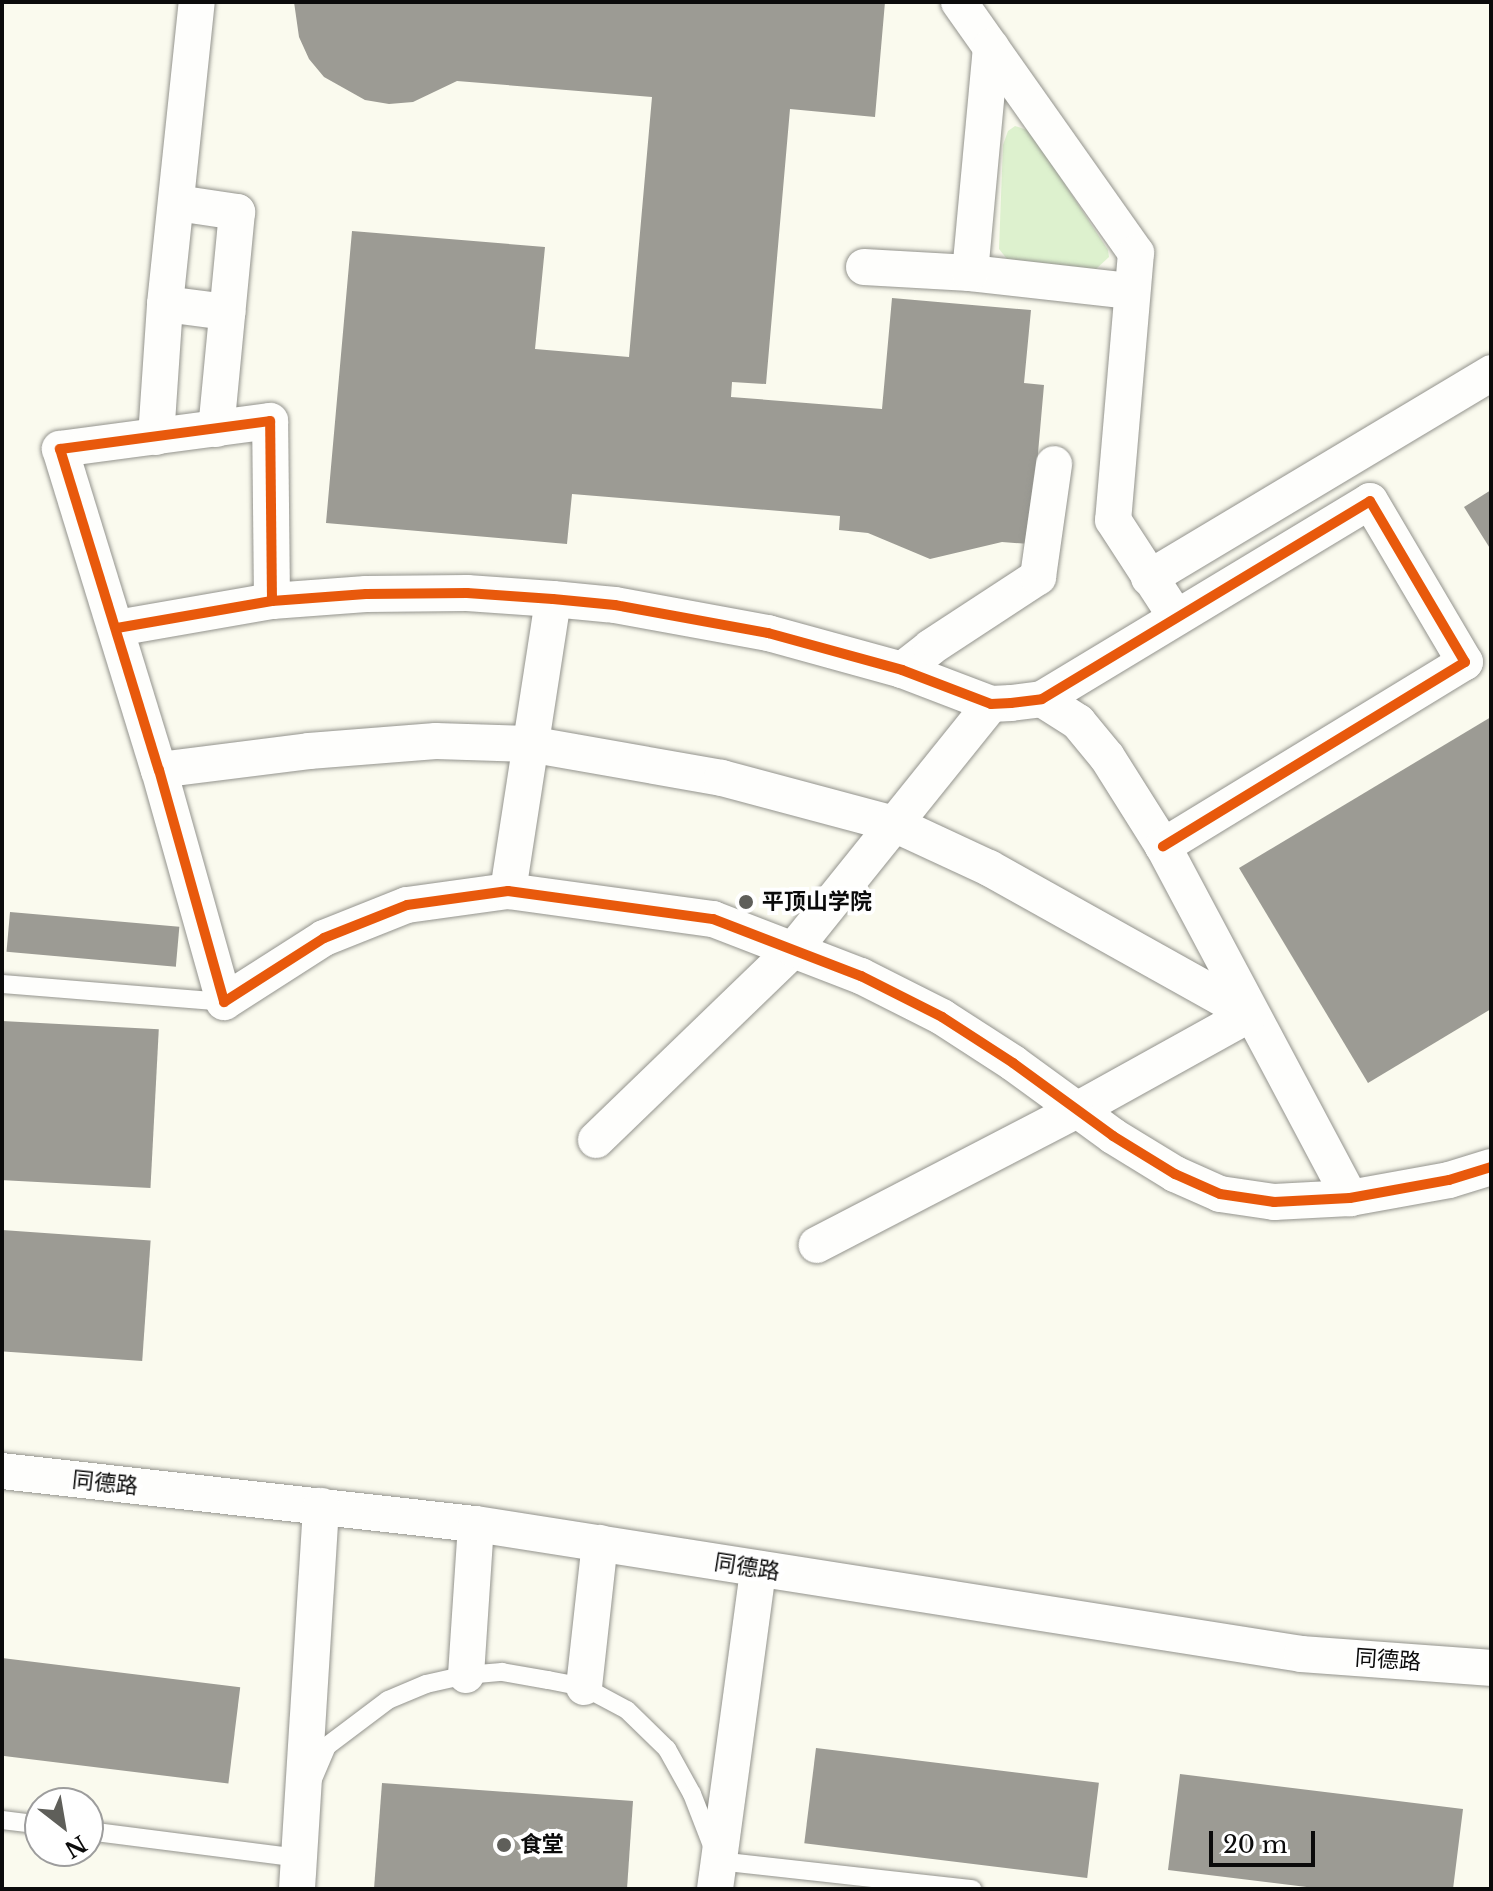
<!DOCTYPE html>
<html>
<head>
<meta charset="utf-8">
<style>
  body { margin:0 }
  #map { position:relative; width:1493px; height:1891px; overflow:hidden; background:#fafaee; font-family:"Libre Baskerville","Noto Sans SC",serif }
  div>[style] { position:absolute }
  [style*='--x'] { left:calc(var(--x)*1px); top:calc(var(--y)*1px); width:calc(var(--w)*1px); rotate:calc(var(--a)*1deg) }
  .green>* { inset:0; background:#ddf1ce }
  .building>* { inset:0; background:#9c9b94; transform-origin:0 0 }
  .roads { filter:drop-shadow(0 0 2px #93938d) drop-shadow(0 0 2px #93938d) }
  .lane>* { height:18px; margin:-9px; padding:0 9px; transform-origin:9px; border-radius:9px; background:#fefefc }
  .street>* { height:36px; margin:-18px; padding:0 18px; transform-origin:18px; border-radius:18px; background:#fefefc }
  .cycleway>* { height:10px; margin:-5px; padding:0 5px; transform-origin:5px; border-radius:5px; background:#e8590c }
  .dots>* { width:22px; height:22px; translate:-50% -50%; box-sizing:border-box; border:4px solid #fff; border-radius:50% }
  span { translate:-50% -50%; white-space:nowrap; text-align:center; line-height:1.15; -webkit-text-stroke:8px #fff; paint-order:stroke }
  .poi-label { font-size:22px; color:#0b0b0b; font-weight:700 }
  .left { translate:0 -50%; text-align:left }
  .street-label { font-size:22px; color:#0b0b0b }
  .frame { position:absolute; inset:0; border:4px solid #0b0b0b; pointer-events:none }
  .north { position:absolute; left:24px; top:1787px; width:80px; height:80px; box-sizing:border-box; background:#fff; border:2px solid #9d9d9d; border-radius:50%; rotate:149deg; font-size:22px; font-weight:700; line-height:32px; text-align:center; color:#0b0b0b }
  .north::after { content:''; display:block; margin:auto; width:28px; height:36px; background:#5f5f5a; clip-path:polygon(50% 0,100% 100%,50% 72%,0 100%) }
  .scale { position:absolute; left:1209px; top:1831px; width:106px; height:36px; box-sizing:border-box; border:4px solid #0b0b0b; border-top:0; padding-left:10px; font-size:24px; line-height:28px; white-space:nowrap; color:#0b0b0b; -webkit-text-stroke:6px #fff; paint-order:stroke }
</style>
</head>
<body>
<div id="map">
  <div class="green">
    <div style="clip-path:polygon(1015px 126px,1030px 131px,1108px 250px,1109px 257px,1096px 269px,1007px 259px,999px 249px,1003px 145px,1008px 131px)"></div>
  </div>
  <div class="building">
    <div style="clip-path:polygon(294px 2px,885px 2px,875px 117px,790px 109px,766px 384px,732px 382px,731px 397px,882px 409px,892px 298px,1031px 310px,1024px 383px,1044px 385px,1030px 544px,1002px 542px,930px 559px,868px 533px,839px 530px,840px 516px,572px 494px,567px 544px,326px 523px,352px 231px,545px 247px,535px 349px,629px 357px,652px 97px,457px 81px,413px 102px,389px 104px,365px 100px,324px 77px,309px 59px,299px 37px)"></div>
    <div style="clip-path:polygon(1491px 490px,1491px 550px,1464px 507px)"></div>
    <div style="clip-path:polygon(1491px 717px,1491px 1009px,1368px 1083px,1239px 868px)"></div>
    <div style="left:10px;top:912px;width:170px;height:40px;rotate:5deg"></div>
    <div style="left:2px;top:1021px;width:157px;height:159px;rotate:3deg"></div>
    <div style="left:2px;top:1230px;width:149px;height:121px;rotate:4deg"></div>
    <div style="left:2px;top:1658px;width:240px;height:97px;rotate:7deg"></div>
    <div style="left:816px;top:1748px;width:285px;height:96px;rotate:7deg"></div>
    <div style="clip-path:polygon(1180px 1774px,1463px 1809px,1453px 1889px,1323px 1889px,1168px 1870px)"></div>
    <div style="clip-path:polygon(382px 1783px,633px 1801px,627px 1889px,374px 1889px)"></div>
  </div>
  <div class="roads">
    <div class="lane">
      <div style="--x:2;--y:984;--w:223;--a:4.6"></div>
      <div style="--x:313;--y:1779;--w:36;--a:-67"></div>
      <div style="--x:327;--y:1746;--w:76;--a:-37"></div>
      <div style="--x:388;--y:1700;--w:41;--a:-22.8"></div>
      <div style="--x:426;--y:1684;--w:41;--a:-12.7"></div>
      <div style="--x:466;--y:1675;--w:36;--a:-5"></div>
      <div style="--x:502;--y:1672;--w:47;--a:9.9"></div>
      <div style="--x:548;--y:1680;--w:37;--a:11"></div>
      <div style="--x:584;--y:1687;--w:49;--a:28.1"></div>
      <div style="--x:627;--y:1710;--w:56;--a:44.3"></div>
      <div style="--x:667;--y:1749;--w:51;--a:60.9"></div>
      <div style="--x:692;--y:1794;--w:72;--a:68.8"></div>
      <div style="--x:718;--y:1861;--w:256;--a:6.3"></div>
      <div style="--x:2;--y:1820;--w:38;--a:7"></div>
      <div style="--x:88;--y:1831;--w:214;--a:7.3"></div>
    </div>
    <div class="street">
      <div style="--x:959;--y:2;--w:307;--a:54.8"></div>
      <div style="--x:1136;--y:253;--w:268;--a:94.9"></div>
      <div style="--x:1113;--y:520;--w:116;--a:57"></div>
      <div style="--x:177;--y:203;--w:61;--a:8.5"></div>
      <div style="--x:237;--y:212;--w:218;--a:95.5"></div>
      <div style="--x:864;--y:267;--w:106;--a:3.2"></div>
      <div style="--x:970;--y:273;--w:162;--a:6.4"></div>
      <div style="--x:970;--y:273;--w:227;--a:-84.7"></div>
      <div style="--x:165;--y:304;--w:63;--a:7.4"></div>
      <div style="--x:156;--y:437;--w:133;--a:-86.1"></div>
      <div style="--x:165;--y:304;--w:304;--a:-84"></div>
      <div style="--x:1149;--y:578;--w:399;--a:-30.9"></div>
      <div style="--x:272;--y:601;--w:180;--a:-90.6"></div>
      <div style="--x:270;--y:421;--w:212;--a:172.4"></div>
      <div style="--x:60;--y:449;--w:336;--a:72.9"></div>
      <div style="--x:159;--y:770;--w:241;--a:74.3"></div>
      <div style="--x:224;--y:1002;--w:119;--a:-32.6"></div>
      <div style="--x:324;--y:938;--w:89;--a:-21.7"></div>
      <div style="--x:407;--y:905;--w:102;--a:-7.9"></div>
      <div style="--x:508;--y:891;--w:207;--a:7.8"></div>
      <div style="--x:713;--y:919;--w:159;--a:21.1"></div>
      <div style="--x:861;--y:976;--w:91;--a:26.8"></div>
      <div style="--x:942;--y:1017;--w:85;--a:32.9"></div>
      <div style="--x:1013;--y:1063;--w:124;--a:36.1"></div>
      <div style="--x:1113;--y:1136;--w:73;--a:31.5"></div>
      <div style="--x:1175;--y:1174;--w:49;--a:24"></div>
      <div style="--x:1220;--y:1194;--w:55;--a:8.4"></div>
      <div style="--x:1274;--y:1202;--w:76;--a:-3"></div>
      <div style="--x:1350;--y:1198;--w:101;--a:-10.3"></div>
      <div style="--x:1449;--y:1180;--w:44;--a:-17.2"></div>
      <div style="--x:117;--y:628;--w:157;--a:-9.9"></div>
      <div style="--x:272;--y:601;--w:94;--a:-4.3"></div>
      <div style="--x:366;--y:594;--w:101;--a:-0.6"></div>
      <div style="--x:467;--y:593;--w:86;--a:4"></div>
      <div style="--x:553;--y:599;--w:62;--a:5.5"></div>
      <div style="--x:615;--y:605;--w:156;--a:10.4"></div>
      <div style="--x:768;--y:633;--w:139;--a:15.4"></div>
      <div style="--x:902;--y:670;--w:95;--a:20.9"></div>
      <div style="--x:991;--y:704;--w:20;--a:-3"></div>
      <div style="--x:1011;--y:703;--w:31;--a:-7"></div>
      <div style="--x:1042;--y:699;--w:383;--a:-31.1"></div>
      <div style="--x:1370;--y:501;--w:187;--a:59.5"></div>
      <div style="--x:1465;--y:662;--w:354;--a:148.6"></div>
      <div style="--x:902;--y:670;--w:37;--a:-38"></div>
      <div style="--x:931;--y:647;--w:128;--a:-33.2"></div>
      <div style="--x:1038;--y:577;--w:114;--a:-81.9"></div>
      <div style="--x:1042;--y:699;--w:43;--a:32.6"></div>
      <div style="--x:1078;--y:722;--w:45;--a:50.4"></div>
      <div style="--x:1107;--y:757;--w:105;--a:57.8"></div>
      <div style="--x:1163;--y:846;--w:399;--a:62"></div>
      <div style="--x:159;--y:770;--w:151;--a:-7.2"></div>
      <div style="--x:309;--y:751;--w:127;--a:-4.5"></div>
      <div style="--x:436;--y:741;--w:93;--a:1.8"></div>
      <div style="--x:529;--y:744;--w:196;--a:10"></div>
      <div style="--x:722;--y:778;--w:178;--a:15"></div>
      <div style="--x:894;--y:824;--w:105;--a:24.9"></div>
      <div style="--x:989;--y:868;--w:299;--a:29.2"></div>
      <div style="--x:1250;--y:1014;--w:200;--a:151"></div>
      <div style="--x:1075;--y:1111;--w:291;--a:152.6"></div>
      <div style="--x:508;--y:891;--w:295;--a:-81.2"></div>
      <div style="--x:596;--y:1140;--w:275;--a:-44"></div>
      <div style="--x:794;--y:949;--w:314;--a:-51.2"></div>
      <div style="--x:2;--y:1471;--w:477;--a:6.4"></div>
      <div style="--x:476;--y:1524;--w:836;--a:8.94"></div>
      <div style="--x:1302;--y:1654;--w:190;--a:4.2"></div>
      <div style="--x:466;--y:1675;--w:151;--a:-86.2"></div>
      <div style="--x:584;--y:1687;--w:145;--a:-83.7"></div>
      <div style="--x:297;--y:1889;--w:384;--a:-86.4"></div>
      <div style="--x:715;--y:1889;--w:323;--a:-82.3"></div>
    </div>
  </div>
  <div class="cycleway">
    <div style="--x:272;--y:601;--w:180;--a:-90.6"></div>
    <div style="--x:270;--y:421;--w:212;--a:172.4"></div>
    <div style="--x:60;--y:449;--w:336;--a:72.9"></div>
    <div style="--x:159;--y:770;--w:241;--a:74.3"></div>
    <div style="--x:224;--y:1002;--w:119;--a:-32.6"></div>
    <div style="--x:324;--y:938;--w:89;--a:-21.7"></div>
    <div style="--x:407;--y:905;--w:102;--a:-7.9"></div>
    <div style="--x:508;--y:891;--w:207;--a:7.8"></div>
    <div style="--x:713;--y:919;--w:159;--a:21.1"></div>
    <div style="--x:861;--y:976;--w:91;--a:26.8"></div>
    <div style="--x:942;--y:1017;--w:85;--a:32.9"></div>
    <div style="--x:1013;--y:1063;--w:124;--a:36.1"></div>
    <div style="--x:1113;--y:1136;--w:73;--a:31.5"></div>
    <div style="--x:1175;--y:1174;--w:49;--a:24"></div>
    <div style="--x:1220;--y:1194;--w:55;--a:8.4"></div>
    <div style="--x:1274;--y:1202;--w:76;--a:-3"></div>
    <div style="--x:1350;--y:1198;--w:101;--a:-10.3"></div>
    <div style="--x:1449;--y:1180;--w:44;--a:-17.2"></div>
    <div style="--x:117;--y:628;--w:157;--a:-9.9"></div>
    <div style="--x:272;--y:601;--w:94;--a:-4.3"></div>
    <div style="--x:366;--y:594;--w:101;--a:-0.6"></div>
    <div style="--x:467;--y:593;--w:86;--a:4"></div>
    <div style="--x:553;--y:599;--w:62;--a:5.5"></div>
    <div style="--x:615;--y:605;--w:156;--a:10.4"></div>
    <div style="--x:768;--y:633;--w:139;--a:15.4"></div>
    <div style="--x:902;--y:670;--w:95;--a:20.9"></div>
    <div style="--x:991;--y:704;--w:20;--a:-3"></div>
    <div style="--x:1011;--y:703;--w:31;--a:-7"></div>
    <div style="--x:1042;--y:699;--w:383;--a:-31.1"></div>
    <div style="--x:1370;--y:501;--w:187;--a:59.5"></div>
    <div style="--x:1465;--y:662;--w:354;--a:148.6"></div>
  </div>
  <div class="dots">
    <div style="left:746px;top:902px;background:#5f5f5a"></div>
    <div style="left:504px;top:1845px;background:#5f5f5a"></div>
  </div>
  <div class="poi-label">
    <span class="left" style="left:762px;top:902px">平顶山学院</span>
    <span class="left" style="left:520px;top:1845px">食堂</span>
  </div>
  <div class="street-label">
    <span style="left:105px;top:1483px;rotate:6deg">同德路</span>
    <span style="left:747px;top:1567px;rotate:9deg">同德路</span>
    <span style="left:1388px;top:1660px;rotate:4deg">同德路</span>
  </div>
  <div class="frame"></div>
  <div class="north">N</div>
  <div class="scale">20 m</div>
</div>
</body>
</html>
